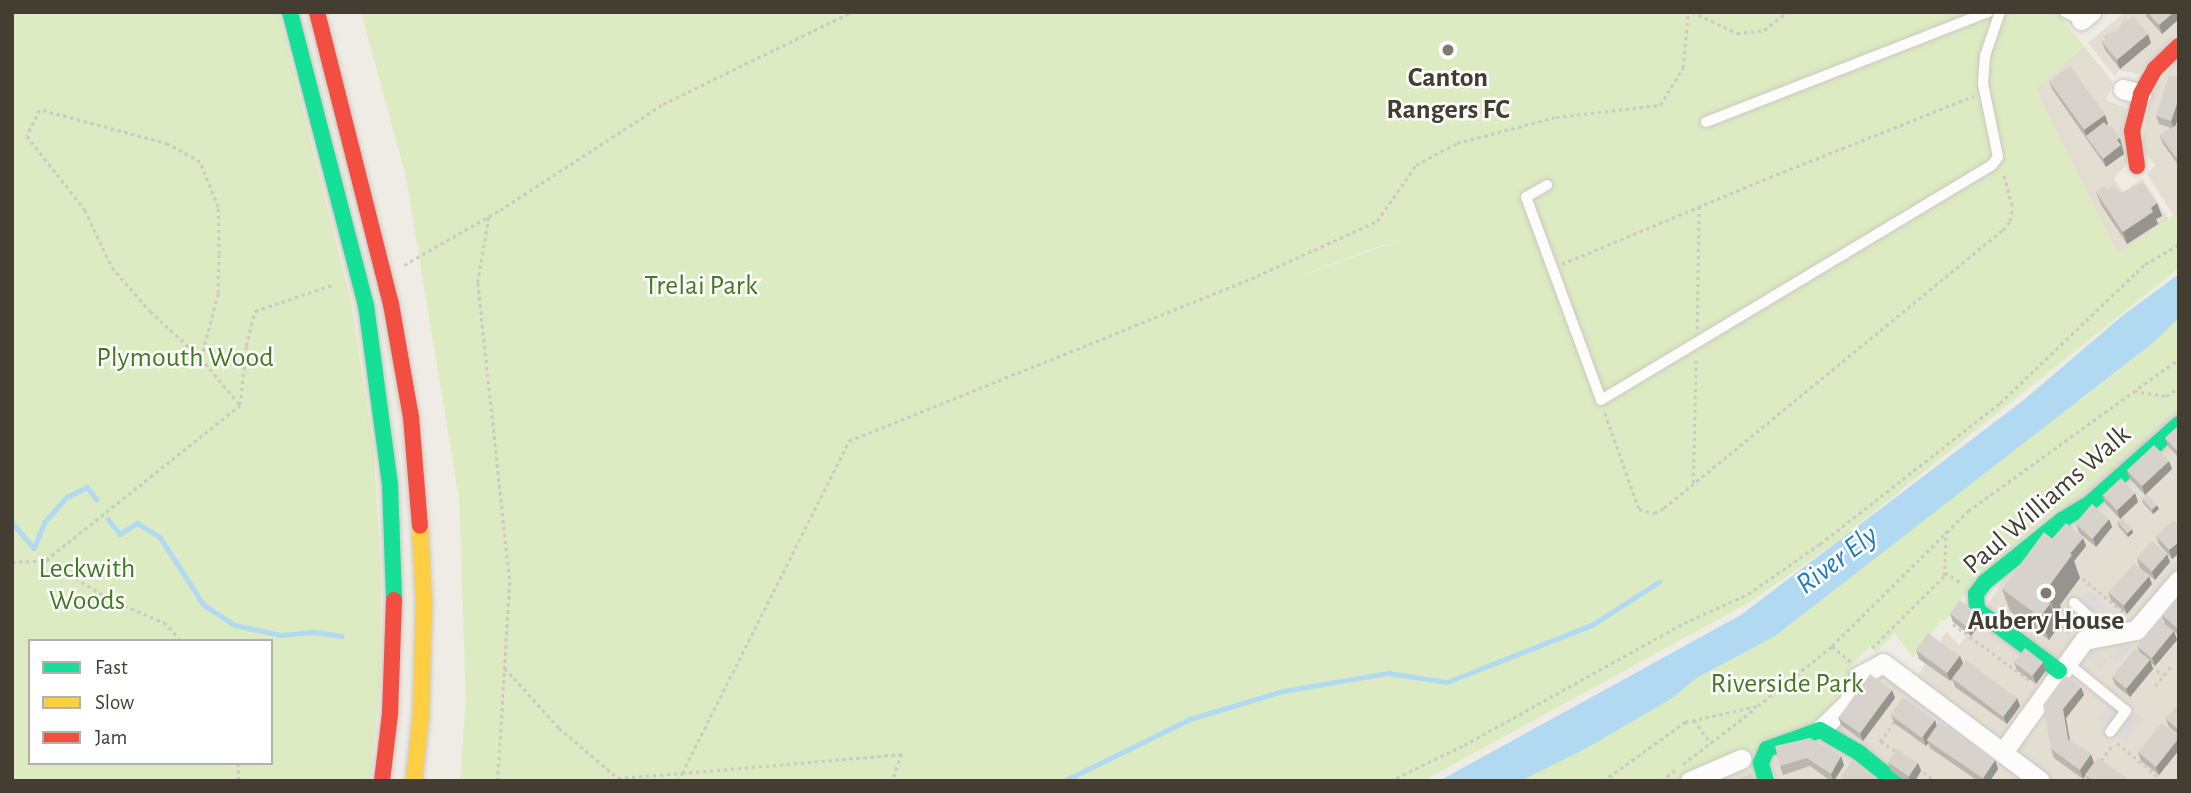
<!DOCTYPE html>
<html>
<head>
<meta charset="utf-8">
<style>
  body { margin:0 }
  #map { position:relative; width:2191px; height:793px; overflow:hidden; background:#efece5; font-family:"Alegreya Sans",sans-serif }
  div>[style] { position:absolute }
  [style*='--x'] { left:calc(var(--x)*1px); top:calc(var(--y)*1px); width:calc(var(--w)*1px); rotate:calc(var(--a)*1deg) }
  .residential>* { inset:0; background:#e4ded2 }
  .green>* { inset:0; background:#dcebc2 }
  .parking>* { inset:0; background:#dedbd6; transform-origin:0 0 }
  .water>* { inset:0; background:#b1d9f1 }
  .stream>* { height:4.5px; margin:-2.25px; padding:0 2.25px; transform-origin:2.25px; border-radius:2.25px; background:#b1d9f1 }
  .path>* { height:2.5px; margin-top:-1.25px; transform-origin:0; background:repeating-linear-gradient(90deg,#cdcac5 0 3.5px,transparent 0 7px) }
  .roads { filter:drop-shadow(0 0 2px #cbc8c1) drop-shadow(0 0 2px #cbc8c1) }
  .lane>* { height:10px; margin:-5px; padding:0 5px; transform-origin:5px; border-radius:5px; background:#fdfcfb }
  .street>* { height:19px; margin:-9.5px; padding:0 9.5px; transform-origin:9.5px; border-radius:9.5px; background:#fdfcfb }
  .fast>* { height:16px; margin:-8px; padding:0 8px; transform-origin:8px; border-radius:8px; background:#16e098 }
  .slow>* { height:16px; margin:-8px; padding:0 8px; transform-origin:8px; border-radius:8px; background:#ffcf43 }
  .jam>* { height:16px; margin:-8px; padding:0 8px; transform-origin:8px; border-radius:8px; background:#f24e42 }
  .wall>* { inset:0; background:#b9b5af }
  .shaded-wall>* { inset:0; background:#96948f }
  .building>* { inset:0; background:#d7d3cc; transform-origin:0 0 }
  .dots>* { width:19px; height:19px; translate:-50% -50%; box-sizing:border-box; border:4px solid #fff; border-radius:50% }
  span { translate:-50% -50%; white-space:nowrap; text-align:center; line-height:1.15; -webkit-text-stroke:5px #fff; paint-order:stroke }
  .poi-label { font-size:28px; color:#443d32; font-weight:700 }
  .park-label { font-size:28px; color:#447a21 }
  .street-label { font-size:28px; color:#443d32 }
  .water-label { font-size:30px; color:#227cb8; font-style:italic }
  .frame { position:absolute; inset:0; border:14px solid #443d32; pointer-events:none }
  .legend { position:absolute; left:28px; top:639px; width:245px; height:126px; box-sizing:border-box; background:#fff; border:2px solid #b4b1ad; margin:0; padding:9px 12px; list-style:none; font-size:21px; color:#443d32 }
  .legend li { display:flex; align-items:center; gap:14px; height:35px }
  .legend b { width:35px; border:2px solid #b4b1ad }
</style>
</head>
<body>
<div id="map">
  <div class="residential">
    <div style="clip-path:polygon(2125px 12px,2179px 12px,2179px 32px,2138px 74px,2118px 70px,2115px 77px,2088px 43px)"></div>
    <div style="clip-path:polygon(2084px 46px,2113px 82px,2106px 100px,2126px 108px,2127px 163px,2114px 179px,2124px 192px,2142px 178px,2169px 220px,2118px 254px,2055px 134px,2036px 88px)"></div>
    <div style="clip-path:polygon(2179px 57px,2179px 212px,2174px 216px,2147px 174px,2155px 165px,2141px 149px,2151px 95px)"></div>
    <div style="clip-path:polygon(2179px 407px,2179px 781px,1776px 781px,1772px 767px,1776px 757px,1867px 683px,1887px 670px,1916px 678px,1947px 631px,1959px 646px,1996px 592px,2026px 538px)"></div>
    <div style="clip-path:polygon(1746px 763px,1754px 781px,1702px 781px)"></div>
  </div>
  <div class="green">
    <div style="clip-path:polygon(evenodd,12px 12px,278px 12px,351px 302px,374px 453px,381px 581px,380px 685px,370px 781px,12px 781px,12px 12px,30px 641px,271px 641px,271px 763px,30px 763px,30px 641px)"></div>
    <div style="clip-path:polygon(evenodd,361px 12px,2069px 12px,2062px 19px,2084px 46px,2037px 88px,2039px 97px,2118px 254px,2179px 212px,2179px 268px,1836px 542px,1750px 602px,1423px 781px,460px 781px,466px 700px,459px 499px,406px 177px,361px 12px,1408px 239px,1378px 248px,1251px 294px,1377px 247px,1408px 239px)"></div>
    <div style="clip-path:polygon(2179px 318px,2179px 407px,2084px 491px,2054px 512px,1974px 582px,1946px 620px,1940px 621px,1913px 658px,1895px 633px,1876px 652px,1870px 646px,1851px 666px,1855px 671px,1846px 697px,1807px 729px,1754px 781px,1742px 753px,1679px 781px,1521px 781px,1585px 749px,1671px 699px,1695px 679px,1775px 636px,2017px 445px,2083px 398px,2154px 342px)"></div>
  </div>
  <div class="parking">
    <div style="left:2091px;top:590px;width:23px;height:12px;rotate:49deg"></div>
    <div style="left:2124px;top:640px;width:11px;height:23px;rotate:41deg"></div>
    <div style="left:2090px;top:645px;width:23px;height:11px;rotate:41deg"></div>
    <div style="clip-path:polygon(1887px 677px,1977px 742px,1969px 743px,1888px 684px)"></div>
    <div style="left:2109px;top:704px;width:12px;height:18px;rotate:42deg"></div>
    <div style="left:2135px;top:712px;width:11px;height:28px;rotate:38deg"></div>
  </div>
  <div class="water">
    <div style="clip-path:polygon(2179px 274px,2179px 318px,2154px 342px,1775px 636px,1695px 679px,1671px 699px,1585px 749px,1521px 781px,1439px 781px,1741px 615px,2025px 399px,2122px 316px)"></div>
  </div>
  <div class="stream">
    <div style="--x:108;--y:519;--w:19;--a:51"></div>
    <div style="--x:120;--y:534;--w:20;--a:-33"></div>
    <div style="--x:137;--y:523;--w:27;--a:31"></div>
    <div style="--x:160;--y:537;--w:81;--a:57.1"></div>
    <div style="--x:204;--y:605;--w:37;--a:33"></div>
    <div style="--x:235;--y:625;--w:46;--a:12.5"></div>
    <div style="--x:280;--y:635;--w:34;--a:-5"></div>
    <div style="--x:314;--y:632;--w:28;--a:8"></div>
    <div style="--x:12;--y:522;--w:34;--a:50"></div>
    <div style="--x:34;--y:548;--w:27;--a:-68"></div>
    <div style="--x:44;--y:523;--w:35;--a:-49"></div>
    <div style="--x:67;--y:497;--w:22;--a:-27"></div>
    <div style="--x:87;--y:487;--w:16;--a:52"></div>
    <div style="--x:1064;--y:781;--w:140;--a:-26.2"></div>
    <div style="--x:1190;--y:719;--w:97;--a:-16.8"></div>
    <div style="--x:1283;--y:691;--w:107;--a:-9.7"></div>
    <div style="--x:1388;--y:673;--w:60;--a:8.7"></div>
    <div style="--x:1447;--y:682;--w:156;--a:-21.5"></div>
    <div style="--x:1592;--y:625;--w:80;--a:-32.7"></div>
  </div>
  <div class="path">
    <div style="--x:1692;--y:12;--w:50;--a:25"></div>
    <div style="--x:1737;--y:33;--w:27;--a:-6"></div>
    <div style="--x:1764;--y:30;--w:29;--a:-38"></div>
    <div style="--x:489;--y:217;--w:67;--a:99.5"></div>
    <div style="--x:478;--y:283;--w:301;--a:83.9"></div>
    <div style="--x:510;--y:582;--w:199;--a:93.5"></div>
    <div style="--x:1562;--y:264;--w:225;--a:-22.7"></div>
    <div style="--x:1770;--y:177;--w:219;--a:-21.7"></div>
    <div style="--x:404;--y:265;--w:111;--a:-29.8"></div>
    <div style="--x:500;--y:210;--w:194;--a:-33"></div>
    <div style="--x:663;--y:104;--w:210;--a:-26"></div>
    <div style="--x:1697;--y:329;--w:123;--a:-89.1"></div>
    <div style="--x:201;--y:358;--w:67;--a:-75.3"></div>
    <div style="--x:218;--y:293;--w:39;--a:-89"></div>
    <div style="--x:219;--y:254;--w:47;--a:-91.2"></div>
    <div style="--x:218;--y:207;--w:48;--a:-111.8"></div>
    <div style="--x:200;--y:162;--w:37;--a:-151"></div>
    <div style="--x:168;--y:144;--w:132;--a:-165.1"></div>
    <div style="--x:40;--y:110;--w:29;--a:117"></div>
    <div style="--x:27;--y:136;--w:94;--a:51.9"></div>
    <div style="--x:85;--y:210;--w:63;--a:64.7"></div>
    <div style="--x:112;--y:267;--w:58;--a:49.2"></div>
    <div style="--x:150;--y:311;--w:69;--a:42.7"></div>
    <div style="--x:201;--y:358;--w:61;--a:50.3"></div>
    <div style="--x:240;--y:405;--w:59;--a:-84.2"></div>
    <div style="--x:246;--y:346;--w:36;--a:-76"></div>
    <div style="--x:255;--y:311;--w:84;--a:-18.6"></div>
    <div style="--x:2134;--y:391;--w:32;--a:9"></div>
    <div style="--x:2166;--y:396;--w:15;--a:-32"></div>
    <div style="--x:1605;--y:413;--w:102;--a:70.5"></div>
    <div style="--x:1639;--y:509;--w:16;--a:15"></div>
    <div style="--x:1654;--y:513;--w:11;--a:-27"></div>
    <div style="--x:1664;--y:508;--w:438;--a:-39.4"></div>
    <div style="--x:2003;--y:230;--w:11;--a:-52"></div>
    <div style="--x:2010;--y:221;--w:15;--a:-82"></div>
    <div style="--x:2012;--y:206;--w:35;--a:-105"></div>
    <div style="--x:1693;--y:483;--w:126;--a:-88.6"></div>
    <div style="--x:12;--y:562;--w:34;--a:-3"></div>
    <div style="--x:1945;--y:572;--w:18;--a:34"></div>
    <div style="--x:2077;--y:574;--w:63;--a:39.2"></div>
    <div style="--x:2055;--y:622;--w:17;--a:36"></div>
    <div style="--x:1953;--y:624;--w:98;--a:36.3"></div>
    <div style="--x:180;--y:641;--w:22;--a:-129"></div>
    <div style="--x:166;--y:624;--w:63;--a:-156.7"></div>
    <div style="--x:108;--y:599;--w:73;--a:-147.8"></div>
    <div style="--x:46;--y:560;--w:248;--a:-38.6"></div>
    <div style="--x:1832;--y:646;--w:25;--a:40"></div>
    <div style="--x:1872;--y:648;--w:102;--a:-45"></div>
    <div style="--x:1944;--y:576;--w:45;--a:-87.5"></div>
    <div style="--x:2151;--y:666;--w:15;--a:37"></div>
    <div style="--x:505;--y:668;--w:81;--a:48"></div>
    <div style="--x:559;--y:728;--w:77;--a:40.3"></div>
    <div style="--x:618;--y:778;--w:64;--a:-4.5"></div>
    <div style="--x:682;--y:773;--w:372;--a:-63.3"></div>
    <div style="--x:849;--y:441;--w:440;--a:-22"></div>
    <div style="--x:1257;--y:276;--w:132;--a:-24.6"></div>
    <div style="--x:1377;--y:221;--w:68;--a:-55.1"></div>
    <div style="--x:1416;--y:165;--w:47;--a:-28.2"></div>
    <div style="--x:1457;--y:143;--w:102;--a:-14.7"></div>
    <div style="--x:1556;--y:117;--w:105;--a:-6.6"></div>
    <div style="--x:1660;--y:105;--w:44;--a:-58.1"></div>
    <div style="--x:1683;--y:68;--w:56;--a:-84.9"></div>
    <div style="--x:2155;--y:686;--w:26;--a:-51"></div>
    <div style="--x:1694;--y:720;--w:29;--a:54"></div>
    <div style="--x:1881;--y:741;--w:19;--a:36"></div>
    <div style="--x:1880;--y:742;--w:24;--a:-55"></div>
    <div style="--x:2117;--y:743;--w:57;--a:39.3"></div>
    <div style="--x:2101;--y:761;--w:21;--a:-55"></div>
    <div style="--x:238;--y:763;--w:18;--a:87"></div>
    <div style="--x:1683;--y:764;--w:92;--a:-37.5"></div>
    <div style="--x:1918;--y:768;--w:21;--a:37"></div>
    <div style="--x:677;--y:781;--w:9;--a:-58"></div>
    <div style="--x:682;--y:773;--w:221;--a:-4.9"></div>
    <div style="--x:902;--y:754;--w:29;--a:110"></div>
    <div style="--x:1390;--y:781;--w:82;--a:-25.9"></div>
    <div style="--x:1464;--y:745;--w:252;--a:-29"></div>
    <div style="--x:1684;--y:623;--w:70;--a:-24.4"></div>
    <div style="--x:1748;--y:594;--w:88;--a:-34.8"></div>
    <div style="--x:1820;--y:544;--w:229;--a:-38.1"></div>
    <div style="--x:2000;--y:403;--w:201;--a:-43.8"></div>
    <div style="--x:2145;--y:264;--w:39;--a:-30"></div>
    <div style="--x:1603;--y:781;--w:101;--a:-35.7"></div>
    <div style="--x:1685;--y:722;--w:75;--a:-12.4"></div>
    <div style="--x:1758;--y:706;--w:95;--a:-39"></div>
    <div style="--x:1832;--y:646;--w:192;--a:-44.8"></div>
    <div style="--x:1968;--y:511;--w:260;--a:-35.8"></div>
    <div style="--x:1661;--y:781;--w:18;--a:-38"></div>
  </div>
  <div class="roads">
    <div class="lane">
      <div style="--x:2065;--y:12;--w:18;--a:27"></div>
      <div style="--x:1706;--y:122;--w:303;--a:-21.3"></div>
      <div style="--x:1547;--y:185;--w:24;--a:150"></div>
      <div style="--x:1526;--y:197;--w:216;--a:69.7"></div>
      <div style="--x:1601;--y:400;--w:456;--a:-31"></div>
      <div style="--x:1992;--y:165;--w:10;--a:-53"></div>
      <div style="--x:1998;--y:157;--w:75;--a:-101.6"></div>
      <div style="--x:1983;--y:84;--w:28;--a:-86"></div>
      <div style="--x:1985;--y:56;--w:46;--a:-71.2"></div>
      <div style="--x:2074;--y:603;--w:18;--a:43"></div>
      <div style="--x:2087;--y:615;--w:22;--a:87"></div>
      <div style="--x:2067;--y:663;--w:76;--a:39.1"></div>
      <div style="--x:2126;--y:711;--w:26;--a:127"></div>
    </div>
    <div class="street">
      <div style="--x:2081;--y:20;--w:13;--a:-39"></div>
      <div style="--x:2123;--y:89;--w:19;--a:16"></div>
      <div style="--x:1820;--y:730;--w:39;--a:-44"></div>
      <div style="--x:1848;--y:703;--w:29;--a:-68"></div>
      <div style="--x:1859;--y:676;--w:27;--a:-28"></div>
      <div style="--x:1883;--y:663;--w:196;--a:36.9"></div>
      <div style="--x:2003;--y:752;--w:138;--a:-54.1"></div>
      <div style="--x:2084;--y:640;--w:53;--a:-10.9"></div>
      <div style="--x:2136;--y:630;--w:66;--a:-49.3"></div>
      <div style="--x:1690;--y:781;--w:56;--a:-23.3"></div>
    </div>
    <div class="fast">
      <div style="--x:290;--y:12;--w:303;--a:75.5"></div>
      <div style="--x:366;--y:305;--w:181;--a:82.4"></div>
      <div style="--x:390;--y:484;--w:116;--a:88"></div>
      <div style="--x:2059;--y:671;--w:102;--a:-143.4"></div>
      <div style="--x:1977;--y:610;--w:16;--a:-94"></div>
      <div style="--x:1976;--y:594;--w:15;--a:-53"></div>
      <div style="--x:1985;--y:582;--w:99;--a:-38.8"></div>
      <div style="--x:2062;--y:520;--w:31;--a:-31"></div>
      <div style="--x:2089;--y:504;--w:120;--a:-41.6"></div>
      <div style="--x:1766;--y:781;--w:19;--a:-106"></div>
      <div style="--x:1761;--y:763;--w:15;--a:-67"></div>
      <div style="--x:1767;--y:749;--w:56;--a:-19.7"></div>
      <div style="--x:1820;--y:730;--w:44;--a:30.1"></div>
      <div style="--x:1858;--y:752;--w:46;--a:38.9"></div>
    </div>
    <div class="slow">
      <div style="--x:414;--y:781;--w:65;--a:-83.9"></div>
      <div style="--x:421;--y:716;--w:113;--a:-88.5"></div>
      <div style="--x:424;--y:603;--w:77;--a:-93"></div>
    </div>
    <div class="jam">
      <div style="--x:317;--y:12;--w:301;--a:75.8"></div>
      <div style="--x:391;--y:304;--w:115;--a:80"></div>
      <div style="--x:411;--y:417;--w:109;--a:85.3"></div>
      <div style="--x:2137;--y:166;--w:35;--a:-98"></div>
      <div style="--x:2132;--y:131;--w:38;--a:-76"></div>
      <div style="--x:2141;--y:94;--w:29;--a:-61"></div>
      <div style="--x:2155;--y:69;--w:33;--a:-44"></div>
      <div style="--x:382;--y:781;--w:67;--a:-83.2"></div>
      <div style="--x:390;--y:714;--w:114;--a:-88"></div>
    </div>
  </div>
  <div class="wall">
    <div style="clip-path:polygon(2145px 12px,2179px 12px,2179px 19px,2162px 34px,2146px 16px)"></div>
    <div style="clip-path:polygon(2105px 35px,2151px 43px,2120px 69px,2105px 50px,2102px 42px,2106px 39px)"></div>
    <div style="clip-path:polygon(2179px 78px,2179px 116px,2175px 126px,2179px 123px,2179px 166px,2163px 144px,2160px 136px,2171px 128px,2159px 124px,2156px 116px)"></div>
    <div style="clip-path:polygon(2049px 81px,2105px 115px,2108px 124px,2106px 125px,2120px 138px,2124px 154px,2106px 167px,2052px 89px)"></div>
    <div style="clip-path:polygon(2107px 190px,2157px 203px,2162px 216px,2156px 219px,2158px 224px,2127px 244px,2101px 205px,2096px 192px)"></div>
    <div style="clip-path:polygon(2179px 425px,2179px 458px,2168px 446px,2165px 438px)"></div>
    <div style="clip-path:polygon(2172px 469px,2145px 495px,2130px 479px,2127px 471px)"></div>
    <div style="clip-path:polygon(2135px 493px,2138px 502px,2120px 519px,2105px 503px,2102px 495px)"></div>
    <div style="clip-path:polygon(2142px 499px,2159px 509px,2153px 514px,2143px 503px)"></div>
    <div style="clip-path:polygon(2109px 519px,2112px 527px,2096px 547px,2079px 533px,2076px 524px)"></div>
    <div style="clip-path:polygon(2117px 522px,2132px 529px,2133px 533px,2128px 537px,2119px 527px)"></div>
    <div style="clip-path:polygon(2179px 526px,2179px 553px,2172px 559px,2159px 544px,2156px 536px)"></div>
    <div style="clip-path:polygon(2083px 538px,2086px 546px,2074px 561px,2080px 578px,2060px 605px,2062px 613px,2057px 620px,2055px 619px,2058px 627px,2049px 640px,2010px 611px,2002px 589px,2053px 539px)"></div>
    <div style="clip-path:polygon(2137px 559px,2170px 562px,2155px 580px,2140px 568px)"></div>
    <div style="clip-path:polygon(2152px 584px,2127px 614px,2111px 600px,2108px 592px)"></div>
    <div style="clip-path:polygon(2179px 595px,2179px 635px,2174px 631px,2177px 640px,2155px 666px,2151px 663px,2153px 669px,2130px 697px,2115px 685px,2112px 677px,2139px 651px,2137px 646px,2165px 624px,2162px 615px)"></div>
    <div style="clip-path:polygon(1950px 614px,1978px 614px,1981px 622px,1971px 636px,1953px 622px)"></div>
    <div style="clip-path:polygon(1916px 650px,1960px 656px,1963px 664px,2017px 698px,2020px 706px,2007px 724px,1955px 687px,1952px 679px,1950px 681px,1919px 659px)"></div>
    <div style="clip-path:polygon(2014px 662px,2043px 662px,2046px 670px,2036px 684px,2017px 670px)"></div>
    <div style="clip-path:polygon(2065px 675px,2084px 695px,2066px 718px,2070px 741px,2094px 762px,2130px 781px,2088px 781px,2085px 775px,2083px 779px,2054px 758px,2051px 749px)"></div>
    <div style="clip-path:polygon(1895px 698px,1863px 741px,1841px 725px,1838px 717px)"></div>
    <div style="clip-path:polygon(2179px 704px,2179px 735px,2169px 727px,2166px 719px)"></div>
    <div style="clip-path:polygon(1891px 715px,1937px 726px,1995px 760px,1998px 769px,1990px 781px,1978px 781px,1930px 748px,1928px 743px,1926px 746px,1894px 723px)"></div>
    <div style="clip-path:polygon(2179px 736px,2179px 750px,2159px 775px,2141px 761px,2138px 752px)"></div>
    <div style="clip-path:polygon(1810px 738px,1844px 765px,1834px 781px,1831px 781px,1810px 766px,1783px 775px,1780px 766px)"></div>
    <div style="clip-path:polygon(1888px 762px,1918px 763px,1921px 771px,1915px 781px,1905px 781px,1891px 771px)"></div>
  </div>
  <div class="shaded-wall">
    <div style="clip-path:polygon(2174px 12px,2179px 12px,2179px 19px,2162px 34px,2159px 25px)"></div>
    <div style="clip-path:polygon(2148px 34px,2151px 43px,2120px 69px,2117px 60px)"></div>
    <div style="clip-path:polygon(2179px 98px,2179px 116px,2174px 129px,2171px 121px)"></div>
    <div style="clip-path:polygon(2105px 115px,2108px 124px,2088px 138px,2084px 130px)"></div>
    <div style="clip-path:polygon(2120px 138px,2124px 154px,2106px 167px,2103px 159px,2117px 140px)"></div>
    <div style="clip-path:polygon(2157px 203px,2162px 216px,2156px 219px,2158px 224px,2127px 244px,2123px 232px,2151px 208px)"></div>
    <div style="clip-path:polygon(2169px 461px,2172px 469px,2145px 495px,2142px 486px)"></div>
    <div style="clip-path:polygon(2135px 493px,2138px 502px,2120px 519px,2117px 510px)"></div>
    <div style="clip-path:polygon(2157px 505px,2159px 509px,2153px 514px,2152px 510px)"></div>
    <div style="clip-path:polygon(2109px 519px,2112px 527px,2096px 547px,2093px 539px)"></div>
    <div style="clip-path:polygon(2132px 529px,2133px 533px,2128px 537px,2127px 533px)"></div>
    <div style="clip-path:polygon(2083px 538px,2086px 546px,2074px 561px,2080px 578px,2060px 605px,2062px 613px,2057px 620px,2049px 597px,2049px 586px,2067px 558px)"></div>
    <div style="clip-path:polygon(2179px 542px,2179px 553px,2172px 559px,2169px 550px)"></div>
    <div style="clip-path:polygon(2167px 554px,2170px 562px,2155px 580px,2152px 572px)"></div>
    <div style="clip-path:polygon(2149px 576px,2152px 584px,2127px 614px,2124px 606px)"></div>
    <div style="clip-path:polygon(2043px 593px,2048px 607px,2050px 604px,2058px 627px,2049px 640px,2040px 617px,2040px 596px)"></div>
    <div style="clip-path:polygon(1978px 614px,1981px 622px,1971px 636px,1968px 627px)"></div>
    <div style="clip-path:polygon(2174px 631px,2177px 640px,2155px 666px,2152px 658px)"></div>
    <div style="clip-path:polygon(1960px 656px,1963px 664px,1950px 681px,1947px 673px)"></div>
    <div style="clip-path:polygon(2150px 660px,2153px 669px,2130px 697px,2126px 689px)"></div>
    <div style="clip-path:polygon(2043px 662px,2046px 670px,2036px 684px,2033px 675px)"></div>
    <div style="clip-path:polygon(2081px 687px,2084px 695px,2066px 718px,2071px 748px,2068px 739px,2063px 709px)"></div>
    <div style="clip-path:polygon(1892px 690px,1895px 698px,1863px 741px,1860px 733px)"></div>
    <div style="clip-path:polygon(2017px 698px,2020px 706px,2007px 724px,2003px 716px)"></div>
    <div style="clip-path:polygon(1935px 720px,1938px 729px,1927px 740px,1928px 743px,1926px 746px,1923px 737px)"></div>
    <div style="clip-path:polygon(2179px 738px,2179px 750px,2159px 775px,2156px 767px)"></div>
    <div style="clip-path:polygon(2091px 754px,2094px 763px,2083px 779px,2080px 770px)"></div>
    <div style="clip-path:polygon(1841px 756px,1844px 765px,1834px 781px,1833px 781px,1831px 774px)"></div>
    <div style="clip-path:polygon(1995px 760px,1998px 769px,1990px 781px,1984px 781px,1983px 778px)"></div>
    <div style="clip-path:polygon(1918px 763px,1921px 771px,1915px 781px,1910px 781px,1909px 777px)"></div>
  </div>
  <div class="building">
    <div style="clip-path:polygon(2147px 12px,2174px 12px,2159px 25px)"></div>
    <div style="clip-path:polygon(2133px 16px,2148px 34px,2117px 60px,2102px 42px,2107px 38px,2105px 35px,2118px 30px,2125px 17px,2128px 20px)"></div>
    <div style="left:2070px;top:66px;width:60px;height:26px;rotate:54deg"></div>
    <div style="clip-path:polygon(2169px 75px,2179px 78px,2179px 98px,2171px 121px,2156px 116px)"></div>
    <div style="clip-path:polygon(2104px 122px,2108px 127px,2111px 125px,2120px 138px,2117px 140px,2121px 145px,2103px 159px,2086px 136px)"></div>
    <div style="clip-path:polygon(2179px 123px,2179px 162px,2160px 136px)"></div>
    <div style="clip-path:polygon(2143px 182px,2157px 203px,2151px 208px,2153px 212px,2123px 232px,2096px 192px,2105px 186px,2107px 190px,2114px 185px,2120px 193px)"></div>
    <div style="clip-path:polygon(2179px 425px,2179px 453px,2165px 438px)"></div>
    <div style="left:2154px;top:445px;width:22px;height:37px;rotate:47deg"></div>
    <div style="left:2121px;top:478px;width:21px;height:25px;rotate:47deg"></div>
    <div style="left:2147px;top:494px;width:15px;height:7px;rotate:48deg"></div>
    <div style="left:2092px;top:504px;width:23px;height:26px;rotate:41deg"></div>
    <div style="left:2122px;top:518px;width:15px;height:6px;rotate:48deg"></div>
    <div style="clip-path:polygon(2173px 520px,2179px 526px,2179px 542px,2169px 550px,2156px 536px)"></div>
    <div style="left:2066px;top:523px;width:23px;height:21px;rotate:41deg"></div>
    <div style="clip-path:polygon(2044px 532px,2072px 555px,2049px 586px,2054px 590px,2049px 597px,2043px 593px,2040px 596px,2050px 604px,2040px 617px,2002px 589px)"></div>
    <div style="left:2152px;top:541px;width:20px;height:23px;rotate:41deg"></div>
    <div style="left:2134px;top:563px;width:20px;height:39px;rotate:41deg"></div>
    <div style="clip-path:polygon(2179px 595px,2179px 625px,2177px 628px,2162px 615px)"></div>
    <div style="left:1960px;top:600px;width:23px;height:17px;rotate:38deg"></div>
    <div style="left:2159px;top:619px;width:19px;height:35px;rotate:39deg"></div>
    <div style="left:1928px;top:633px;width:39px;height:21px;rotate:36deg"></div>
    <div style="left:2025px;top:648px;width:23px;height:18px;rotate:38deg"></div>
    <div style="left:2135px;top:648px;width:19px;height:37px;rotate:39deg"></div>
    <div style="left:1966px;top:660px;width:64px;height:23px;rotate:37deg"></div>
    <div style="left:1870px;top:674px;width:27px;height:54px;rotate:36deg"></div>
    <div style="clip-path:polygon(2065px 675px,2081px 687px,2063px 709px,2068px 739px,2091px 754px,2080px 770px,2051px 749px,2043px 705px)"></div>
    <div style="left:1903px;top:697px;width:39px;height:22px;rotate:36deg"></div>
    <div style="clip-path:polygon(2179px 704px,2179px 730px,2166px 719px)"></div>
    <div style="left:1939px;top:722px;width:68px;height:22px;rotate:34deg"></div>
    <div style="clip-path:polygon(2162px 723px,2179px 736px,2179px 738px,2156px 767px,2138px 752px)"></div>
    <div style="clip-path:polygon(1810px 738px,1841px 756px,1831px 774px,1807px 758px,1780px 766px,1775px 746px)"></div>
    <div style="left:1897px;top:749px;width:25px;height:16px;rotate:34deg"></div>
    <div style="clip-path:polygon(2098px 757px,2130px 781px,2094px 781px,2085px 775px)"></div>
    <div style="clip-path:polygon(1852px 761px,1880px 781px,1844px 781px,1840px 778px)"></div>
    <div style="clip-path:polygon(1751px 773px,1755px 781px,1734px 781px)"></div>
  </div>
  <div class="dots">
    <div style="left:1448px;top:50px;background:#807a71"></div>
    <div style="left:2046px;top:593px;background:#807a71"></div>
  </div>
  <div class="poi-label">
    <span style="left:1448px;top:94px">Canton<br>Rangers FC</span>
    <span style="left:2046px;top:621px">Aubery House</span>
  </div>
  <div class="park-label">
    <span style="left:701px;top:286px">Trelai Park</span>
    <span style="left:185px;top:358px">Plymouth Wood</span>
    <span style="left:87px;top:585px">Leckwith<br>Woods</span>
    <span style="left:1787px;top:684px">Riverside Park</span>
  </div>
  <div class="street-label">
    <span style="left:2047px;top:500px;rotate:-41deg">Paul Williams Walk</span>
  </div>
  <div class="water-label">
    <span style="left:1837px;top:560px;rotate:-37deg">River Ely</span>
  </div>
  <div class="frame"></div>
  <ul class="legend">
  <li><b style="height:9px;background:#16e098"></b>Fast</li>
  <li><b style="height:9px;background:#ffcf43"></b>Slow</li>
  <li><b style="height:9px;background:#f24e42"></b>Jam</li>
  </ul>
</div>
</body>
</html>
